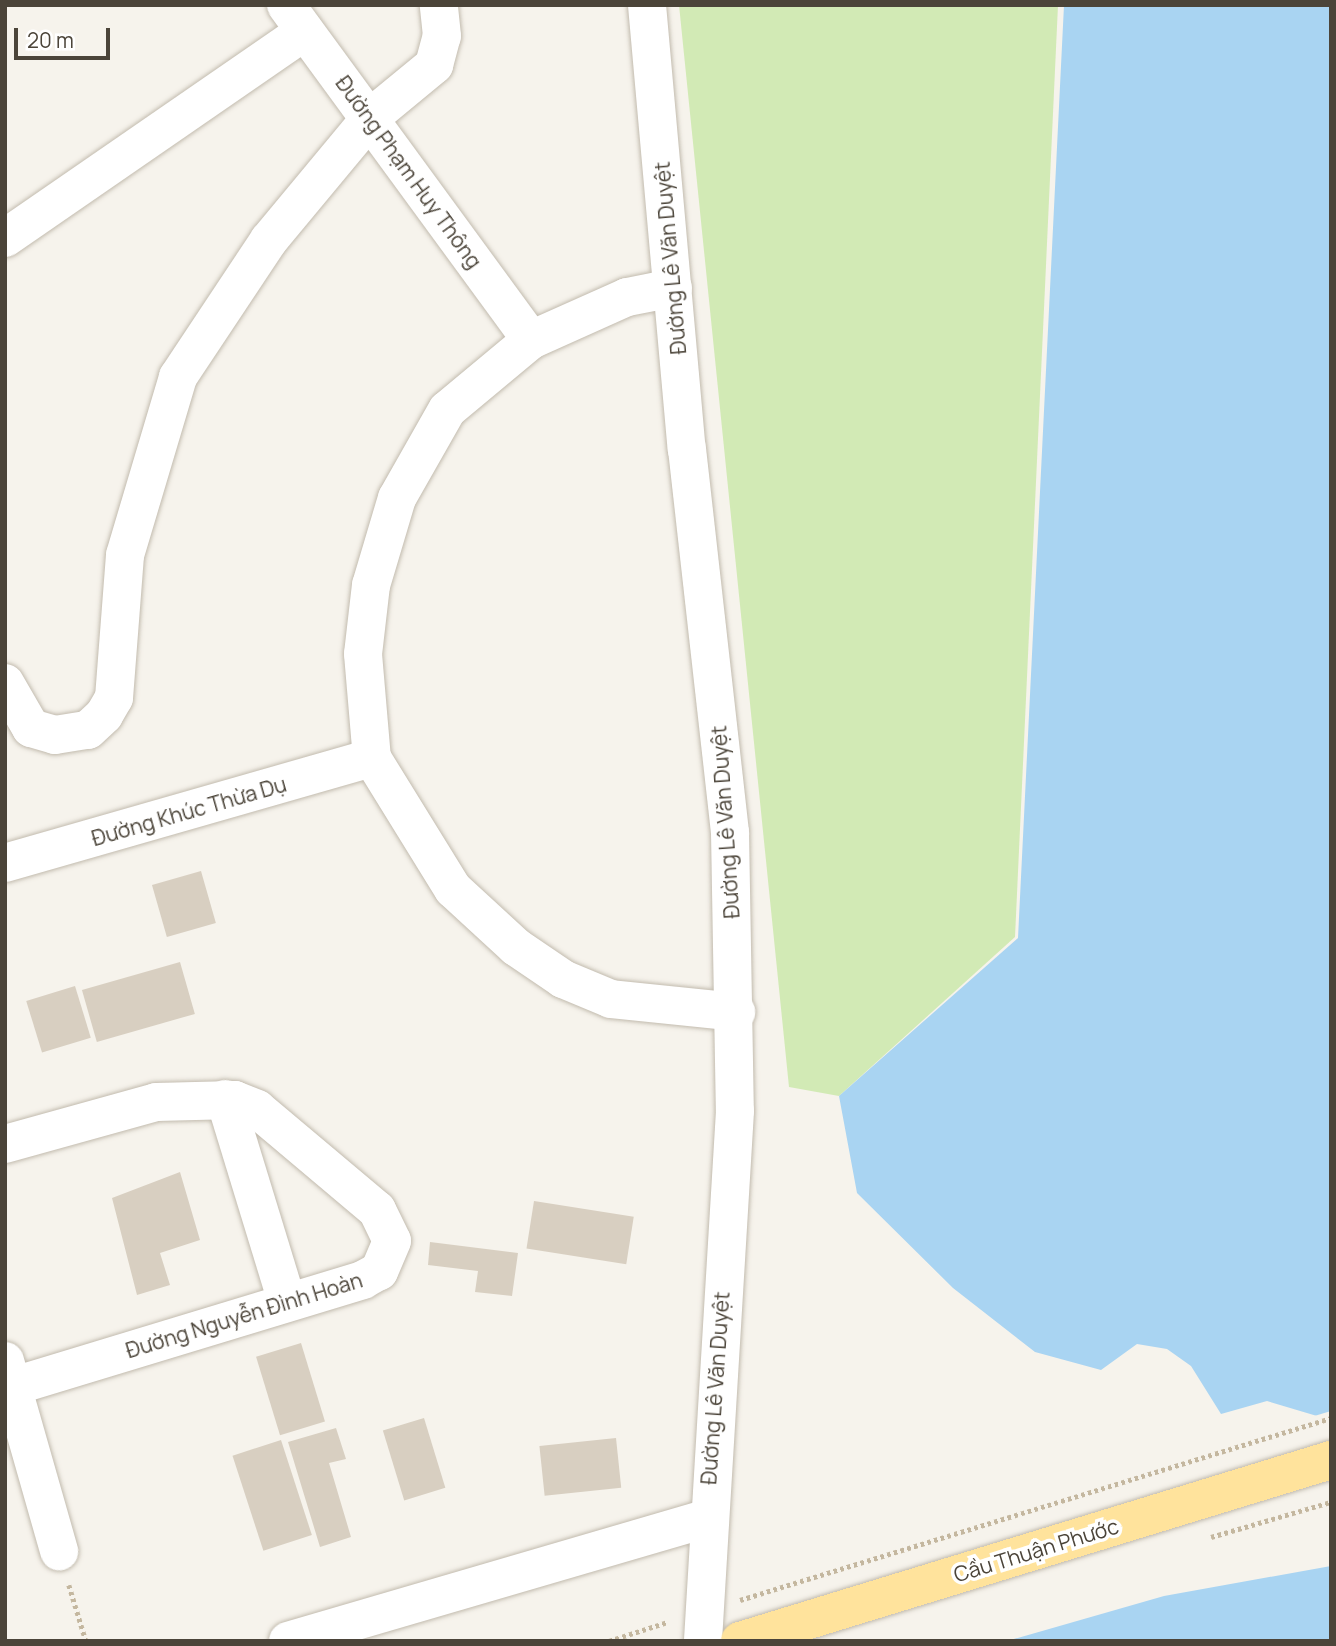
<!DOCTYPE html>
<html>
<head>
<meta charset="utf-8">
<style>
  body { margin:0 }
  #map { position:relative; width:1336px; height:1646px; overflow:hidden; background:#f6f3ec; font-family:Manrope,sans-serif }
  div>[style] { position:absolute }
  [style*='--x'] { left:calc(var(--x)*1px); top:calc(var(--y)*1px); width:calc(var(--w)*1px); rotate:calc(var(--a)*1deg) }
  .green>* { inset:0; background:#d2eab5 }
  .water>* { inset:0; background:#a9d4f2 }
  .pier>* { inset:0; background:#f6f3ec }
  .building>* { inset:0; background:#d8cfc1; transform-origin:0 0 }
  .path>* { height:4.5px; margin-top:-2.25px; transform-origin:0; background:repeating-linear-gradient(90deg,#c4b79f 0 3.5px,transparent 0 7px) }
  .roads { filter:drop-shadow(0 0 2px #c2bbae) drop-shadow(0 0 2px #c2bbae) }
  .minor>* { height:38px; margin:-19px; padding:0 19px; transform-origin:19px; border-radius:19px; background:#fff }
  .major>* { height:38px; margin:-19px; padding:0 19px; transform-origin:19px; border-radius:19px; background:#ffe39c }
  span { translate:-50% -50%; white-space:nowrap; text-align:center; line-height:1.15; -webkit-text-stroke:7px #fff; paint-order:stroke }
  .street-label { font-size:21px; color:#4b4439 }
  .frame { position:absolute; inset:0; border:7px solid #4b4439; pointer-events:none }
  .scale { position:absolute; left:14px; top:28px; width:96px; height:32px; box-sizing:border-box; border:4px solid #4b4439; border-top:0; padding-left:9px; font-size:21px; line-height:24px; white-space:nowrap; color:#4b4439; -webkit-text-stroke:5px #fff; paint-order:stroke }
</style>
</head>
<body>
<div id="map">
  <div class="green">
    <div style="clip-path:polygon(679px 5px,1058px 5px,1015px 937px,839px 1096px,789px 1087px)"></div>
  </div>
  <div class="water">
    <div style="clip-path:polygon(1064px 5px,1331px 5px,1331px 1460px,1317px 1416px,1267px 1401px,1221px 1414px,1191px 1366px,1167px 1349px,1137px 1344px,1101px 1370px,1035px 1352px,953px 1288px,857px 1193px,839px 1096px,1018px 938px)"></div>
    <div style="clip-path:polygon(1331px 1566px,1331px 1641px,1007px 1641px,1164px 1596px)"></div>
  </div>
  <div class="pier">
    <div style="clip-path:polygon(1331px 1411px,1331px 1463px,1311px 1417px)"></div>
  </div>
  <div class="building">
    <div style="left:201px;top:871px;width:54px;height:51px;rotate:74deg"></div>
    <div style="left:180px;top:962px;width:54px;height:102px;rotate:74deg"></div>
    <div style="left:75px;top:986px;width:54px;height:51px;rotate:73deg"></div>
    <div style="clip-path:polygon(180px 1172px,200px 1240px,160px 1253px,170px 1285px,137px 1295px,112px 1198px)"></div>
    <div style="left:534px;top:1201px;width:101px;height:48px;rotate:9deg"></div>
    <div style="clip-path:polygon(430px 1242px,518px 1253px,512px 1296px,475px 1292px,478px 1271px,428px 1265px)"></div>
    <div style="left:301px;top:1343px;width:82px;height:47px;rotate:73deg"></div>
    <div style="left:424px;top:1418px;width:73px;height:43px;rotate:73deg"></div>
    <div style="clip-path:polygon(336px 1428px,346px 1459px,329px 1463px,351px 1537px,320px 1547px,288px 1442px)"></div>
    <div style="left:616px;top:1438px;width:50px;height:77px;rotate:84deg"></div>
    <div style="left:281px;top:1440px;width:100px;height:51px;rotate:72deg"></div>
  </div>
  <div class="path">
    <div style="--x:1211;--y:1537;--w:125;--a:-16.3"></div>
    <div style="--x:69;--y:1585;--w:59;--a:73.1"></div>
    <div style="--x:740;--y:1600;--w:618;--a:-17.12"></div>
    <div style="--x:609;--y:1641;--w:62;--a:-17.9"></div>
  </div>
  <div class="roads">
    <div class="minor">
      <div style="--x:286;--y:5;--w:415;--a:53.8"></div>
      <div style="--x:647;--y:5;--w:446;--a:84.9"></div>
      <div style="--x:687;--y:449;--w:385;--a:83.6"></div>
      <div style="--x:730;--y:832;--w:279;--a:89"></div>
      <div style="--x:735;--y:1111;--w:531;--a:93.46"></div>
      <div style="--x:5;--y:238;--w:364;--a:-34.6"></div>
      <div style="--x:673;--y:288;--w:47;--a:168.9"></div>
      <div style="--x:627;--y:297;--w:105;--a:155.9"></div>
      <div style="--x:531;--y:340;--w:109;--a:140.2"></div>
      <div style="--x:447;--y:410;--w:101;--a:119.6"></div>
      <div style="--x:397;--y:498;--w:91;--a:106.6"></div>
      <div style="--x:371;--y:585;--w:69;--a:96.6"></div>
      <div style="--x:363;--y:654;--w:104;--a:85.1"></div>
      <div style="--x:372;--y:758;--w:154;--a:58.3"></div>
      <div style="--x:453;--y:889;--w:86;--a:42.6"></div>
      <div style="--x:516;--y:947;--w:57;--a:34.2"></div>
      <div style="--x:563;--y:979;--w:52;--a:22.6"></div>
      <div style="--x:611;--y:999;--w:126;--a:5.9"></div>
      <div style="--x:5;--y:683;--w:52;--a:60"></div>
      <div style="--x:31;--y:728;--w:25;--a:16"></div>
      <div style="--x:55;--y:735;--w:33;--a:-9"></div>
      <div style="--x:88;--y:730;--w:22;--a:-43"></div>
      <div style="--x:104;--y:715;--w:20;--a:-60"></div>
      <div style="--x:114;--y:698;--w:143;--a:-85.6"></div>
      <div style="--x:125;--y:555;--w:186;--a:-73.4"></div>
      <div style="--x:178;--y:377;--w:164;--a:-56.4"></div>
      <div style="--x:269;--y:240;--w:160;--a:-50.3"></div>
      <div style="--x:371;--y:117;--w:82;--a:-39.5"></div>
      <div style="--x:434;--y:65;--w:30;--a:-75"></div>
      <div style="--x:442;--y:36;--w:31;--a:-96"></div>
      <div style="--x:5;--y:863;--w:382;--a:-16"></div>
      <div style="--x:225;--y:1099;--w:212;--a:73"></div>
      <div style="--x:5;--y:1144;--w:157;--a:-15.5"></div>
      <div style="--x:156;--y:1102;--w:79;--a:-1.5"></div>
      <div style="--x:235;--y:1100;--w:24;--a:22"></div>
      <div style="--x:257;--y:1109;--w:157;--a:40.1"></div>
      <div style="--x:377;--y:1210;--w:34;--a:64"></div>
      <div style="--x:392;--y:1241;--w:33;--a:113"></div>
      <div style="--x:379;--y:1271;--w:18;--a:151"></div>
      <div style="--x:363;--y:1280;--w:374;--a:163.1"></div>
      <div style="--x:5;--y:1361;--w:198;--a:74.1"></div>
      <div style="--x:288;--y:1641;--w:435;--a:-16.3"></div>
    </div>
    <div class="major">
      <div style="--x:740;--y:1641;--w:618;--a:-17.03"></div>
    </div>
  </div>
  <div class="street-label">
    <span style="left:409px;top:172px;rotate:54deg">Đường Phạm Huy Thông</span>
    <span style="left:670px;top:258px;rotate:-95deg">Đường Lê Văn Duyệt</span>
    <span style="left:189px;top:811px;rotate:-16deg">Đường Khúc Thừa Dụ</span>
    <span style="left:725px;top:822px;rotate:-94deg">Đường Lê Văn Duyệt</span>
    <span style="left:244px;top:1315px;rotate:-17deg">Đường Nguyễn Đình Hoàn</span>
    <span style="left:715px;top:1388px;rotate:-86deg">Đường Lê Văn Duyệt</span>
    <span style="left:1036px;top:1550px;rotate:-17deg">Cầu Thuận Phước</span>
  </div>
  <div class="frame"></div>
  <div class="scale">20 m</div>
</div>
</body>
</html>
